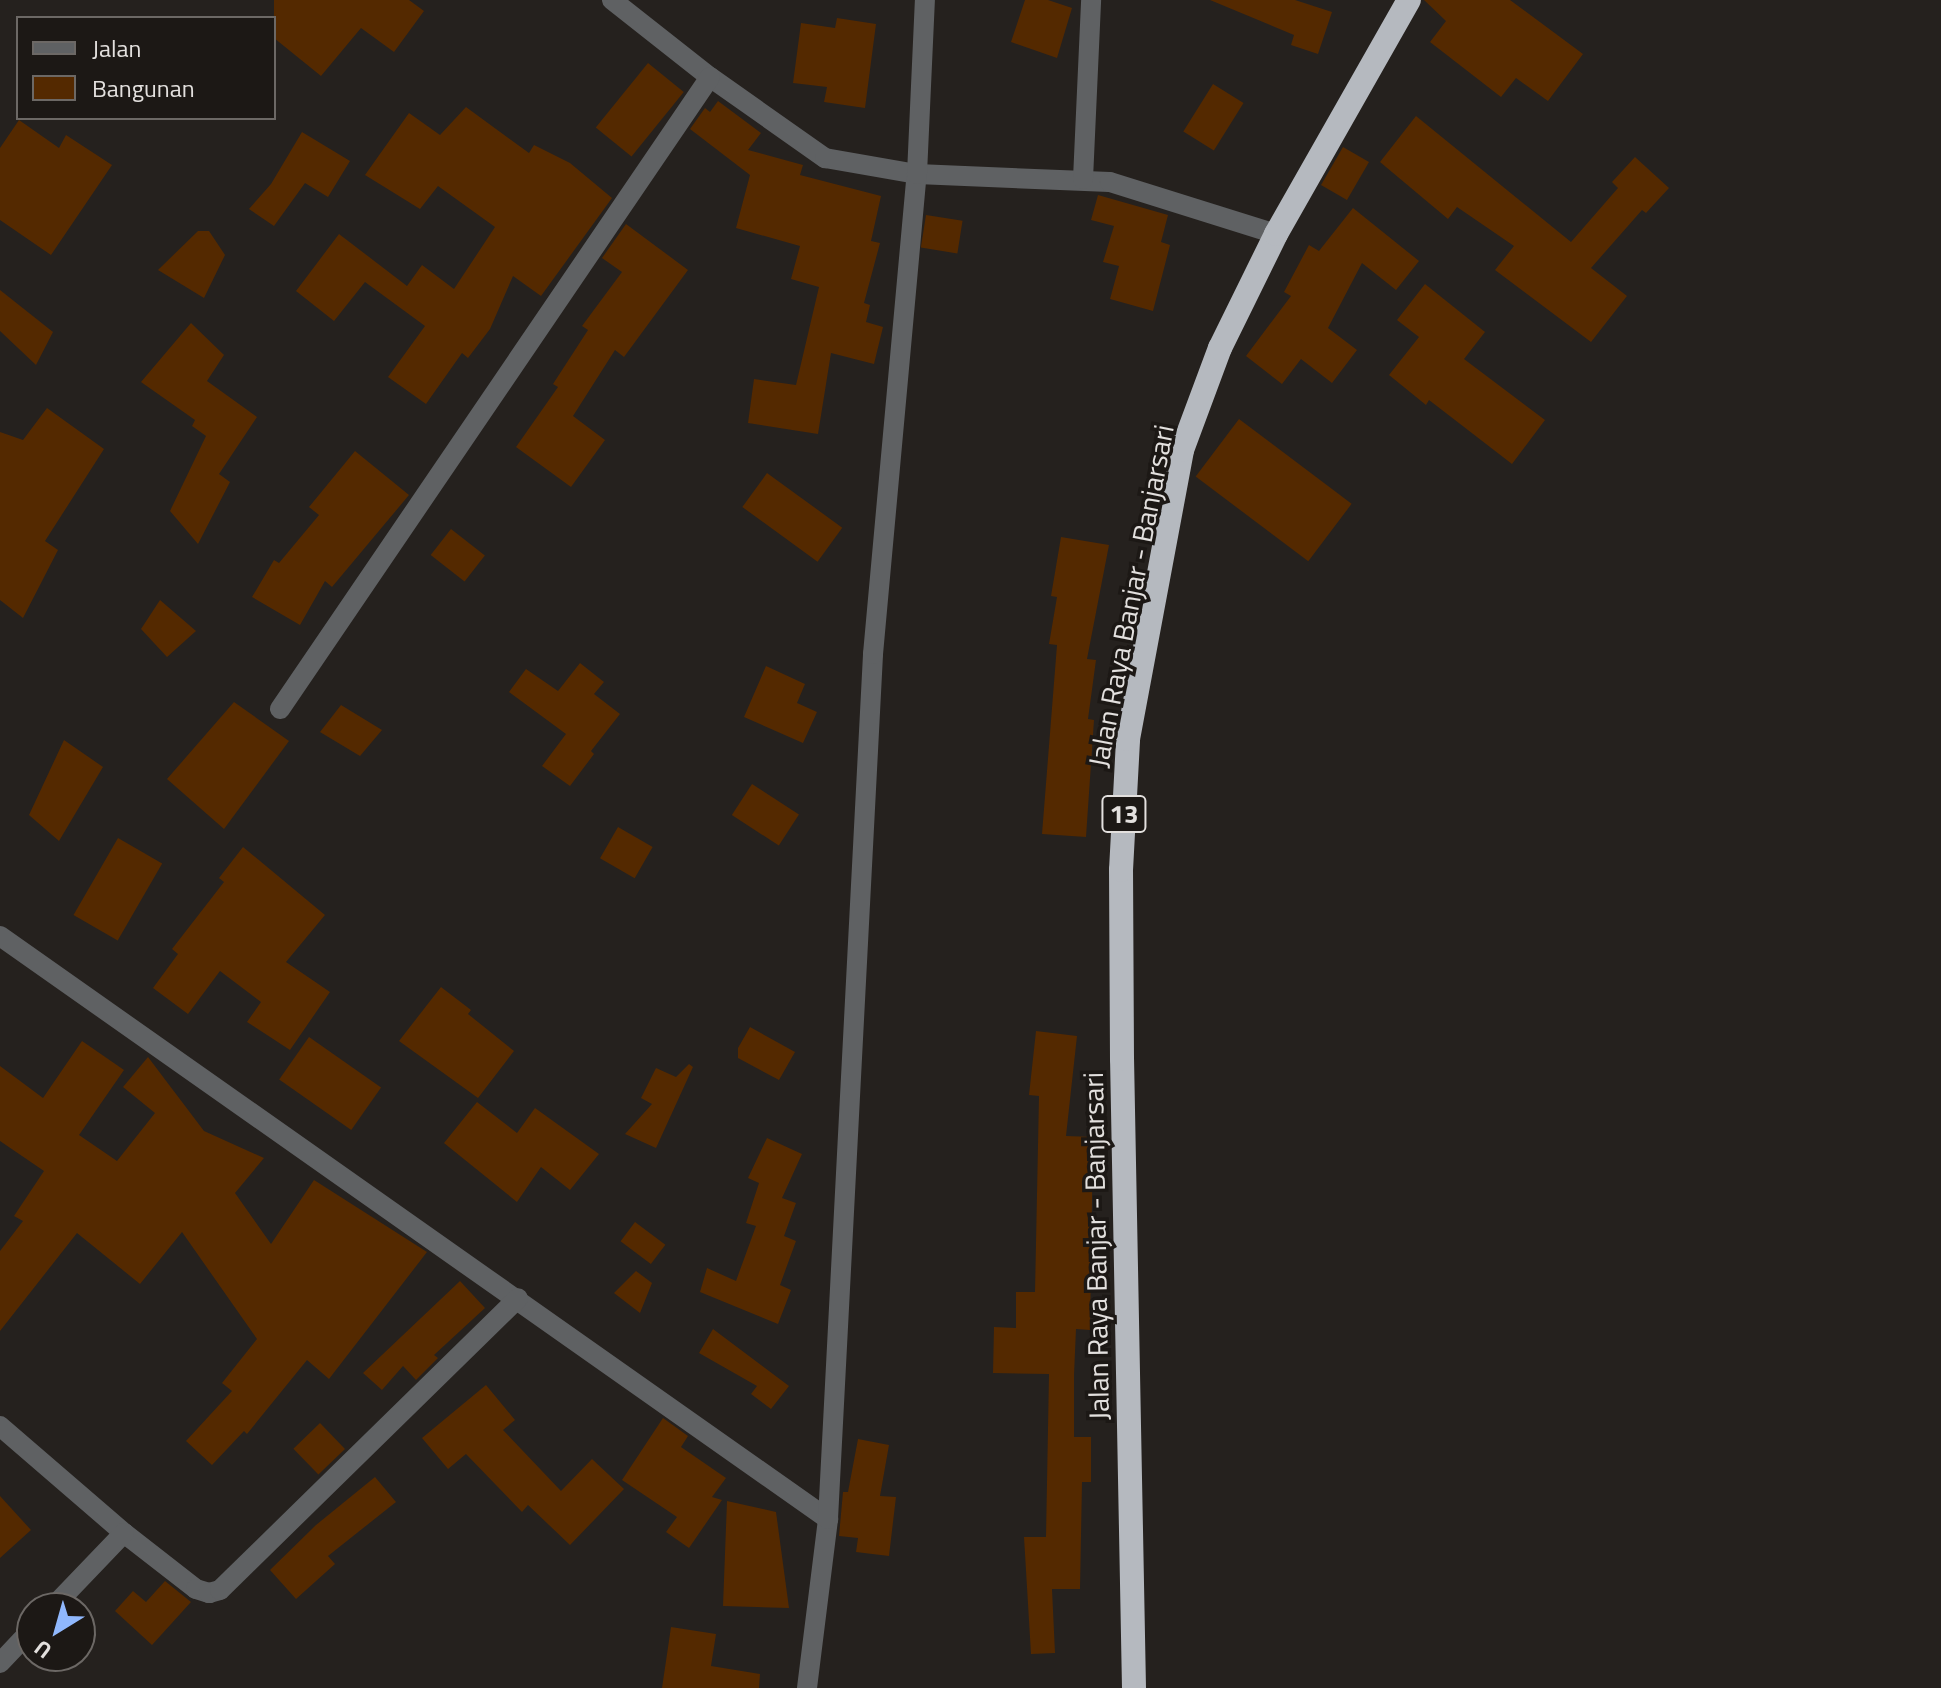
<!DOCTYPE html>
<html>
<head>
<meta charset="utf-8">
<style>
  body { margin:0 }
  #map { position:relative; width:1941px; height:1688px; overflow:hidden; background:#25211e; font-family:"Titillium Web",sans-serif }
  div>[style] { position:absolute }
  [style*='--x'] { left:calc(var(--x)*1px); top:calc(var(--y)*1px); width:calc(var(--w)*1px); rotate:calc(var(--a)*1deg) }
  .building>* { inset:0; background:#542900; transform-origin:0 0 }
  .street>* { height:20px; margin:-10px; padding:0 10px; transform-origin:10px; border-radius:10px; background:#5f6163 }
  .highway>* { height:24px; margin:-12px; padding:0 12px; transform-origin:12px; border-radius:12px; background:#b5b9bf }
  span { translate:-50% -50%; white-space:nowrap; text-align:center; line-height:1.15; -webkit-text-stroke:7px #1c1815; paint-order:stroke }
  .shield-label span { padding:2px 6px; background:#1c1815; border:2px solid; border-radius:6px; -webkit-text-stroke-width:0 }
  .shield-label { font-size:26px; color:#e3e0de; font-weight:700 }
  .street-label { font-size:28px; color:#e3e0de }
  .legend { position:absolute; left:16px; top:16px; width:260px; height:104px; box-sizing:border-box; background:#1c1815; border:2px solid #6c6865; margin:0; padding:10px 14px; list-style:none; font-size:24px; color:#e3e0de }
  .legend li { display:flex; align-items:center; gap:16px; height:40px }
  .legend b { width:40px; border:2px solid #6c6865 }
  .north { position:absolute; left:16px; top:1592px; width:80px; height:80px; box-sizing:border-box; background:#1c1815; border:2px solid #6c6865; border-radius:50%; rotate:217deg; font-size:22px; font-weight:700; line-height:32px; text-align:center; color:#e3e0de }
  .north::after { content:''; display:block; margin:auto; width:28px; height:36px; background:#90b8fd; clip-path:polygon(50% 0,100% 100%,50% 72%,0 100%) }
</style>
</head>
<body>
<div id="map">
  <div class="building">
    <div style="clip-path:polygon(274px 0,409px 0,424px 11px,394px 52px,361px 28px,321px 76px,274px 38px)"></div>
    <div style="clip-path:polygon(1025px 0,1048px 0,1072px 8px,1057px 58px,1011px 42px)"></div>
    <div style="clip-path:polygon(1210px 0,1295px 0,1332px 12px,1318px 54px,1291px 45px,1294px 35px)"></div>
    <div style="clip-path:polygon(1424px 0,1510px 0,1583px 54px,1548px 101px,1516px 78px,1501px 97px,1430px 42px,1446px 21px)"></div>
    <div style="clip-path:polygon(837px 18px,876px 24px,865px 108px,824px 102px,827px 87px,793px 83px,801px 23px,835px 28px)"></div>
    <div style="left:648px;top:63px;width:46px;height:83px;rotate:39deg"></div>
    <div style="left:1213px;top:84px;width:36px;height:56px;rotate:32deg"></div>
    <div style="clip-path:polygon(718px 101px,761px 133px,748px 150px,803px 165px,800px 175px,881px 196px,871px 241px,880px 243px,864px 303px,870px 305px,866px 322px,883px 327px,874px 364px,831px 353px,818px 434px,748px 423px,754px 379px,796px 385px,819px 287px,791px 279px,800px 246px,736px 228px,750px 175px,690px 129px,705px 108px,710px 112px)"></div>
    <div style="clip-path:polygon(466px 107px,529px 153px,534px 145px,570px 163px,612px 198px,541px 296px,513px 276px,490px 329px,468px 358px,462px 353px,426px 404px,388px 377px,425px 326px,365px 282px,334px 321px,296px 291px,339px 234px,407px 286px,422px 265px,454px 289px,495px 227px,438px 186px,420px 209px,365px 175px,409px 113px,440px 135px)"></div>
    <div style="clip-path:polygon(1416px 116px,1571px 242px,1618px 188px,1612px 182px,1635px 157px,1669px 188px,1646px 213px,1642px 210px,1591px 268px,1627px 296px,1591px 342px,1495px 270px,1514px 246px,1457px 207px,1448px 219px,1380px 162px)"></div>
    <div style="clip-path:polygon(19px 120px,59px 148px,66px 135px,112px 165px,51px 255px,0 220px,0 148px)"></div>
    <div style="clip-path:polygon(302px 132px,350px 161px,328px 197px,305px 183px,274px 226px,249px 209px,271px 184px)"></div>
    <div style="left:1343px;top:147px;width:30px;height:44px;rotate:30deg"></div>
    <div style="clip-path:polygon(1098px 195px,1168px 215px,1161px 242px,1170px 245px,1153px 311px,1110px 299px,1119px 266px,1103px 262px,1114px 226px,1091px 220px)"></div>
    <div style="clip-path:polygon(1353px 208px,1419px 261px,1396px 290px,1362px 263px,1328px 328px,1357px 350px,1332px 383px,1301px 359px,1282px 384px,1246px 356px,1291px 296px,1284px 292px,1309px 245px,1319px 251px)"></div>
    <div style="left:926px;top:215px;width:37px;height:33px;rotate:9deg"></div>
    <div style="clip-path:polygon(626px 224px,688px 270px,624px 357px,615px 350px,573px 416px,605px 440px,571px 487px,516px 447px,558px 387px,553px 384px,588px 330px,582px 326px,622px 272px,602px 258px)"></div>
    <div style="clip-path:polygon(198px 231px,209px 231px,225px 255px,204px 298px,158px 270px)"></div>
    <div style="clip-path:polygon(1425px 284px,1485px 332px,1464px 359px,1545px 420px,1512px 464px,1429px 400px,1426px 405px,1389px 375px,1419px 337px,1397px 320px)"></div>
    <div style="clip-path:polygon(0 290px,53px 332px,36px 365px,0 331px)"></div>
    <div style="clip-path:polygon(191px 323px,224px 355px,207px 381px,257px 417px,219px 474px,230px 482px,198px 544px,170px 511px,206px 436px,192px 426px,195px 420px,141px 382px)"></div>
    <div style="clip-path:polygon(47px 408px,104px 449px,45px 541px,58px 550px,23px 618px,0 600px,0 432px,23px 440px)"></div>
    <div style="left:1239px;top:419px;width:141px;height:72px;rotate:37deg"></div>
    <div style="clip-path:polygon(355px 451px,409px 495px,332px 587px,325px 581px,300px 625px,252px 597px,274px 560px,279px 563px,319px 515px,309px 507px)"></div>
    <div style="left:767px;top:473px;width:93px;height:42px;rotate:36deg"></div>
    <div style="left:451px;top:529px;width:43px;height:33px;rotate:38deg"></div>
    <div style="clip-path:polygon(1061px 537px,1109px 545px,1087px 659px,1096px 660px,1088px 719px,1094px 720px,1086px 837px,1042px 834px,1057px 645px,1049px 644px,1057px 597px,1051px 596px)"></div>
    <div style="clip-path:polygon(160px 600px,196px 631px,167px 657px,141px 629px)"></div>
    <div style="clip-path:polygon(580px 663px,604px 682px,594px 694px,620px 714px,591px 751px,594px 754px,570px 786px,542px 766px,566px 734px,509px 692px,526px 669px,558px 691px)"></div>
    <div style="clip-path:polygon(766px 666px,805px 684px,797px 703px,817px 712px,803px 743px,744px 717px)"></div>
    <div style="clip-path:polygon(234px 702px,289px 741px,224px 829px,167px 779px)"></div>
    <div style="clip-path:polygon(341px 705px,382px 730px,360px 756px,320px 732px)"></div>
    <div style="clip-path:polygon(64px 740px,103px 767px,59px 841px,29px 815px)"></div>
    <div style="left:752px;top:784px;width:56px;height:37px;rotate:33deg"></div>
    <div style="left:618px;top:827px;width:40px;height:36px;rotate:30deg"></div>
    <div style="left:118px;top:838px;width:51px;height:89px;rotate:30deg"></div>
    <div style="clip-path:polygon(243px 847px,325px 915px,286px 962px,330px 992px,290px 1050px,247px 1022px,261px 1002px,220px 971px,188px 1014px,153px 988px,178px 954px,172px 949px,224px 882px,219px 878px)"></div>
    <div style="clip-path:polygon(441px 987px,471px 1010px,468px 1014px,514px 1051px,478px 1098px,399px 1041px)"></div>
    <div style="clip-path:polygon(750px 1027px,795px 1052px,779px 1080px,738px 1058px,738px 1048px)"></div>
    <div style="clip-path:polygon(1036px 1031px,1077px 1036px,1066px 1136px,1093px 1137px,1090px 1330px,1076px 1329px,1074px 1375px,1074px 1437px,1091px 1437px,1091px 1482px,1082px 1482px,1080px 1589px,1052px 1589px,1055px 1653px,1031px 1654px,1024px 1537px,1046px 1537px,1049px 1374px,993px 1373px,994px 1327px,1016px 1328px,1016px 1292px,1035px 1292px,1039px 1096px,1029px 1095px)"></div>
    <div style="left:309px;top:1037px;width:88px;height:52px;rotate:35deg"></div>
    <div style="clip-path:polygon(82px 1041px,124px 1070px,79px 1135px,117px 1161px,155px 1113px,123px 1087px,148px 1057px,204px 1131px,264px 1158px,235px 1193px,271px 1244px,314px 1180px,427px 1252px,329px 1379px,307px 1360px,247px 1434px,244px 1431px,212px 1465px,186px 1441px,232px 1391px,222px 1383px,257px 1339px,182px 1232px,140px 1284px,77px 1233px,0 1331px,0 1251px,23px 1221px,14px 1216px,44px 1171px,0 1141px,0 1066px,43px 1098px)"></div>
    <div style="clip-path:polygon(689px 1064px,693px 1067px,656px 1148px,625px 1134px,652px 1104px,641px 1098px,656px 1068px,676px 1077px)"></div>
    <div style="clip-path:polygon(477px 1102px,517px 1133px,535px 1108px,599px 1154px,570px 1190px,541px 1167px,517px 1202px,444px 1143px)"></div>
    <div style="clip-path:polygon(767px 1138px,802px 1154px,782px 1198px,796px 1203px,784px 1236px,796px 1241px,780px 1285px,791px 1290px,778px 1324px,700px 1292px,707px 1268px,736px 1281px,756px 1226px,746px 1223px,759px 1183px,748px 1178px)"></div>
    <div style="left:635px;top:1222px;width:38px;height:24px;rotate:37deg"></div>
    <div style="clip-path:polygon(636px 1271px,652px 1283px,640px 1313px,614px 1293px)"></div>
    <div style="clip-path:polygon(460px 1281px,485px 1308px,434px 1355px,438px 1358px,416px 1380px,403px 1366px,382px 1390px,363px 1373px)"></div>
    <div style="clip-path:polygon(713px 1329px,789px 1386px,771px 1409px,751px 1394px,757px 1386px,699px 1353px)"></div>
    <div style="clip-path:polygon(486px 1385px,515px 1420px,503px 1430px,561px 1491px,592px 1459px,624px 1489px,570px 1545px,528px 1505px,522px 1512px,466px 1454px,448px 1469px,422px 1438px)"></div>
    <div style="clip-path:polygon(663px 1418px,688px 1436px,681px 1447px,726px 1478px,712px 1497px,722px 1500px,689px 1548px,666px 1532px,677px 1517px,622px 1480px)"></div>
    <div style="left:320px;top:1423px;width:36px;height:37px;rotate:46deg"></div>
    <div style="clip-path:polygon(858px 1439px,889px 1445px,880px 1496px,896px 1497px,889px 1556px,856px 1552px,858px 1538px,839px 1536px,843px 1492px,848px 1492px)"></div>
    <div style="clip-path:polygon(375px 1477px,396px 1502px,328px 1556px,335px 1564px,296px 1599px,270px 1570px,316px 1525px)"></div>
    <div style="clip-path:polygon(0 1496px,31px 1530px,0 1558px)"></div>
    <div style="clip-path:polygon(727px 1501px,776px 1512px,789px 1608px,723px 1606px)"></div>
    <div style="clip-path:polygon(165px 1581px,191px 1602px,152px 1645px,115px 1611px,133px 1591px,146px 1602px)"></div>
    <div style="clip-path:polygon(671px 1627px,716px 1634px,711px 1666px,760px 1674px,759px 1688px,662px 1688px)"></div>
  </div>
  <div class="street">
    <div style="--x:612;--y:0;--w:125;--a:38.2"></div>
    <div style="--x:710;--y:77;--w:141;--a:35.2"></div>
    <div style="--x:825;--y:158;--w:93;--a:9.9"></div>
    <div style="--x:917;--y:174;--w:193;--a:2.4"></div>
    <div style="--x:1110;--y:182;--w:174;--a:17.4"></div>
    <div style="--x:1083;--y:179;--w:179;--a:-87.4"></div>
    <div style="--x:280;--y:709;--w:764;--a:-55.77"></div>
    <div style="--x:0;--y:936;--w:1013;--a:35.15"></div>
    <div style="--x:0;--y:1426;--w:164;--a:40.8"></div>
    <div style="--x:124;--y:1533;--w:91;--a:37.9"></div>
    <div style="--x:196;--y:1589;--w:14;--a:17"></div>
    <div style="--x:209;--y:1593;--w:11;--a:-15"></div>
    <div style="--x:220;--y:1590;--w:417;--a:-44.4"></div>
    <div style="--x:52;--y:1608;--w:104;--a:-46.2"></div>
    <div style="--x:0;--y:1663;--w:47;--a:-46.7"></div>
    <div style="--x:807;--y:1688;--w:170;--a:-82.9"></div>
    <div style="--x:828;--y:1519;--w:866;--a:-87.02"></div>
    <div style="--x:873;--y:654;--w:482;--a:-84.8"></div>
    <div style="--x:917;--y:174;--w:174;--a:-87.4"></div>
  </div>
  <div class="highway">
    <div style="--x:1134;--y:1688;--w:629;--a:-91.09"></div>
    <div style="--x:1122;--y:1059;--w:189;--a:-90.3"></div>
    <div style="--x:1121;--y:870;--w:131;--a:-86.9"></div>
    <div style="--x:1128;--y:739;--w:294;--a:-79.4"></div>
    <div style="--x:1182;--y:450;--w:109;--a:-69.6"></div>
    <div style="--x:1220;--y:348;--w:127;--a:-63.8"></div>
    <div style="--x:1276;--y:234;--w:269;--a:-60.4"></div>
  </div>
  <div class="shield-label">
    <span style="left:1124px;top:814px">13</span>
  </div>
  <div class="street-label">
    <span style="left:1131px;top:596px;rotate:-79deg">Jalan Raya Banjar - Banjarsari</span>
    <span style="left:1096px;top:1246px;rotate:-91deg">Jalan Raya Banjar - Banjarsari</span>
  </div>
  <ul class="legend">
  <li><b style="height:10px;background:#5f6163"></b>Jalan</li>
  <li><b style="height:22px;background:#542900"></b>Bangunan</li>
  </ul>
  <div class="north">U</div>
</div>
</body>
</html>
